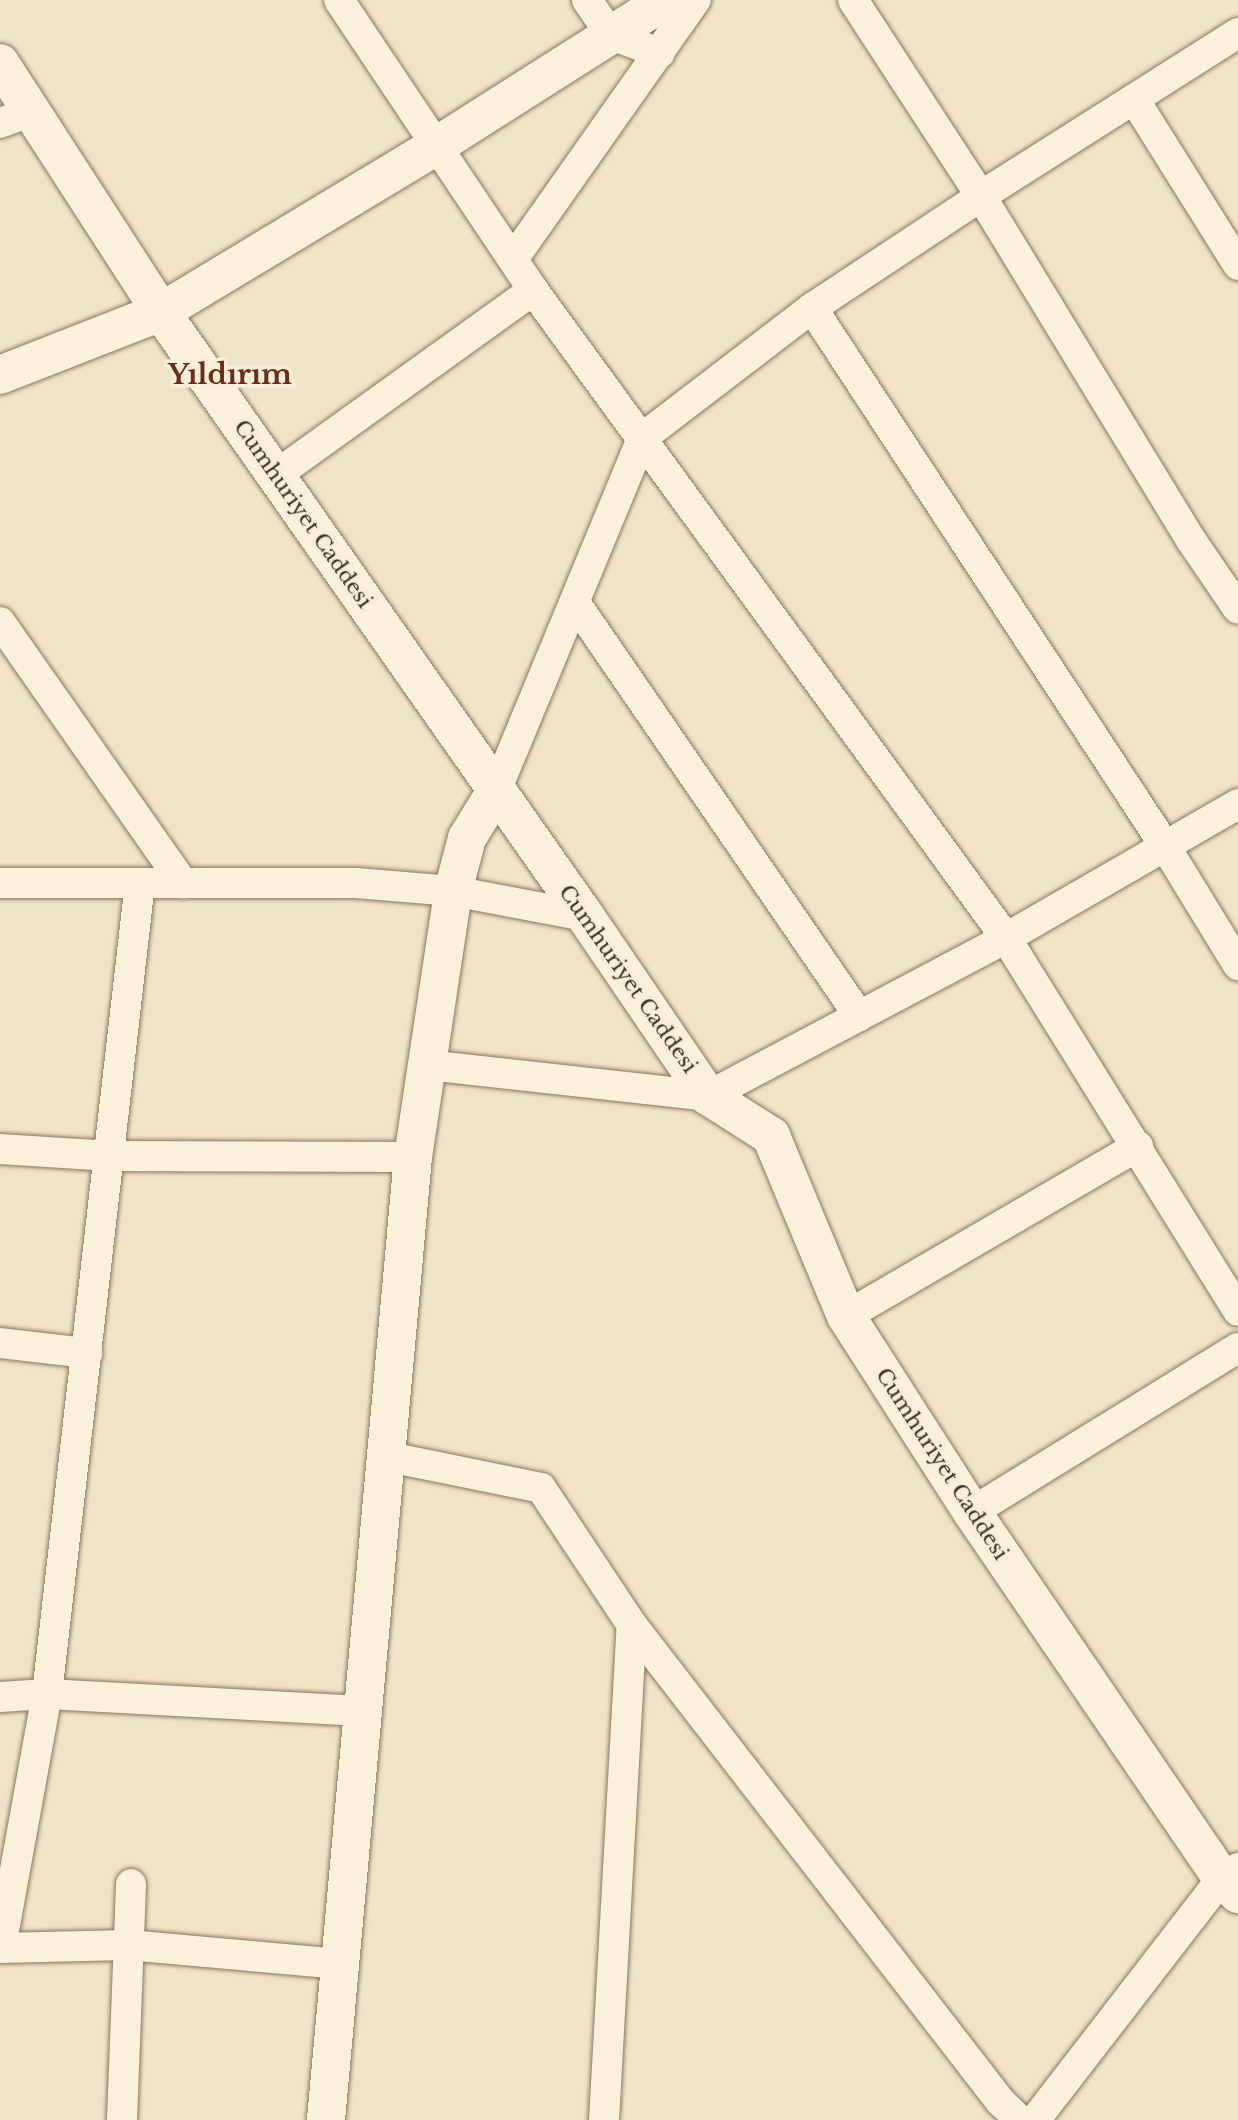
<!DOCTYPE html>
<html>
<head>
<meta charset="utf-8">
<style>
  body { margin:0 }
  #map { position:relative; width:1238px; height:2120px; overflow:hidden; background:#f0e4c8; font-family:"Libre Baskerville",serif }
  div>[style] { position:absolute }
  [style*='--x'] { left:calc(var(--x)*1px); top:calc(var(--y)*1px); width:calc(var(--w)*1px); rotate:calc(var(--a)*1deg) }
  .roads { filter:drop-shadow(0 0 2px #8d765c) drop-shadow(0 0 2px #8d765c) }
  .street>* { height:30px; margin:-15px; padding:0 15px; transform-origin:15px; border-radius:15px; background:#faf1dc }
  .secondary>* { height:38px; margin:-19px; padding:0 19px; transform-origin:19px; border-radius:19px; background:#faf1dc }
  span { translate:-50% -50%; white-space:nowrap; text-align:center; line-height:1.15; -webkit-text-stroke:7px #f7eed8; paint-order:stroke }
  .street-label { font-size:21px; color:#3d2e20 }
  .district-label { font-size:28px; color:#6b2e1e; font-weight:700 }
</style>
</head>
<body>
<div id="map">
  <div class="roads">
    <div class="street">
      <div style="--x:339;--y:0;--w:349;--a:56.2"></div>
      <div style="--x:533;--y:290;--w:802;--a:53.87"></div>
      <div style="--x:1006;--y:938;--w:439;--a:58.1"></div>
      <div style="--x:587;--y:0;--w:42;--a:55.6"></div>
      <div style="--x:611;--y:35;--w:52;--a:20.2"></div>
      <div style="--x:853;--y:0;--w:234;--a:56.9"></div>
      <div style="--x:981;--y:196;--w:403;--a:58.6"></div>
      <div style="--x:1191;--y:540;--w:83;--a:55.7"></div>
      <div style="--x:1134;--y:99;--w:196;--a:57.9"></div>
      <div style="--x:0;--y:123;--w:33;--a:-20"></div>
      <div style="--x:513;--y:259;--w:317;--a:-54.8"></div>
      <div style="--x:812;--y:308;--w:643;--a:56.73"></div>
      <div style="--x:1165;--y:846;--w:140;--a:58.5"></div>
      <div style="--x:276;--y:475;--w:317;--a:-35.7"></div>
      <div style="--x:576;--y:604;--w:500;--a:55.5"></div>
      <div style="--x:0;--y:622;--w:319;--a:55"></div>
      <div style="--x:496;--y:791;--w:382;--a:-67.5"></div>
      <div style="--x:642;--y:438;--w:214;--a:-37.4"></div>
      <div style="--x:812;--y:308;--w:203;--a:-33.5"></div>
      <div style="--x:981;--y:196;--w:304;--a:-32.4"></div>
      <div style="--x:0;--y:883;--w:356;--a:0"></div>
      <div style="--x:356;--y:883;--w:97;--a:4.7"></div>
      <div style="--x:453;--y:891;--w:134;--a:10.7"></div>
      <div style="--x:427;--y:1065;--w:283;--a:6.3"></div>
      <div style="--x:708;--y:1096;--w:337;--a:-27.9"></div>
      <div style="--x:1006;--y:938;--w:268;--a:-30"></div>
      <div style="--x:0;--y:1149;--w:111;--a:3.6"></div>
      <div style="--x:111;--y:1156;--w:302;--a:0.2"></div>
      <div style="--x:846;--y:1316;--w:338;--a:-30.2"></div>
      <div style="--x:0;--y:1343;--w:88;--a:6.6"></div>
      <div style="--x:384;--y:1456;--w:160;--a:11.5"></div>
      <div style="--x:541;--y:1488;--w:164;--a:56.4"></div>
      <div style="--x:632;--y:1625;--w:602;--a:52.29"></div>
      <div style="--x:1000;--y:2101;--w:28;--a:44"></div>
      <div style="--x:972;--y:1512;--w:312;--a:-31.7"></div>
      <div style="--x:0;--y:1697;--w:47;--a:-3.7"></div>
      <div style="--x:47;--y:1694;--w:315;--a:3.1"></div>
      <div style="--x:1;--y:1947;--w:257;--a:-79.7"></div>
      <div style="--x:47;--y:1694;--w:816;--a:-83.46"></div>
      <div style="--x:0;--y:1948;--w:128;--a:-1.3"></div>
      <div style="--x:128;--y:1945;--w:213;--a:5.1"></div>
      <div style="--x:122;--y:2120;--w:236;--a:-87.8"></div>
      <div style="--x:604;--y:2120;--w:496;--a:-86.8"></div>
      <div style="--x:1035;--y:2120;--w:306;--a:-52.3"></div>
      <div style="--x:1222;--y:1878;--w:19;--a:-32"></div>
    </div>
    <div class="secondary">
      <div style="--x:0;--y:63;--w:297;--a:57.1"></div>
      <div style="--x:161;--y:312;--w:738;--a:54.93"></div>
      <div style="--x:585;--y:916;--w:218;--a:55.7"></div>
      <div style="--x:708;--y:1096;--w:75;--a:32.4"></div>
      <div style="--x:771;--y:1136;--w:195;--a:67.4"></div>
      <div style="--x:846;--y:1316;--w:233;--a:57.3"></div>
      <div style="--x:972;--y:1512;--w:443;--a:55.7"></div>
      <div style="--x:1222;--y:1878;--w:23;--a:45"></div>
      <div style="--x:0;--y:375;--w:173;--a:-21.4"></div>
      <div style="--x:161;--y:312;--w:321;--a:-31.1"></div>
      <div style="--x:436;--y:146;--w:272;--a:-32.4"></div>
      <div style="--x:326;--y:2120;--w:967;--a:-84.84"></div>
      <div style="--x:413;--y:1157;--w:269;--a:-81.4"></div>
      <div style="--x:453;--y:891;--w:55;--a:-75.2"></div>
      <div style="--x:467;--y:838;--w:55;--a:-58.3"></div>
    </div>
  </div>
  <div class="street-label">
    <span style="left:303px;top:514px;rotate:55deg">Cumhuriyet Caddesi</span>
    <span style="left:628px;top:979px;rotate:55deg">Cumhuriyet Caddesi</span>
    <span style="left:942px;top:1464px;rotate:57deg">Cumhuriyet Caddesi</span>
  </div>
  <div class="district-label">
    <span style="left:230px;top:375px">Yıldırım</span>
  </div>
</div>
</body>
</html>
